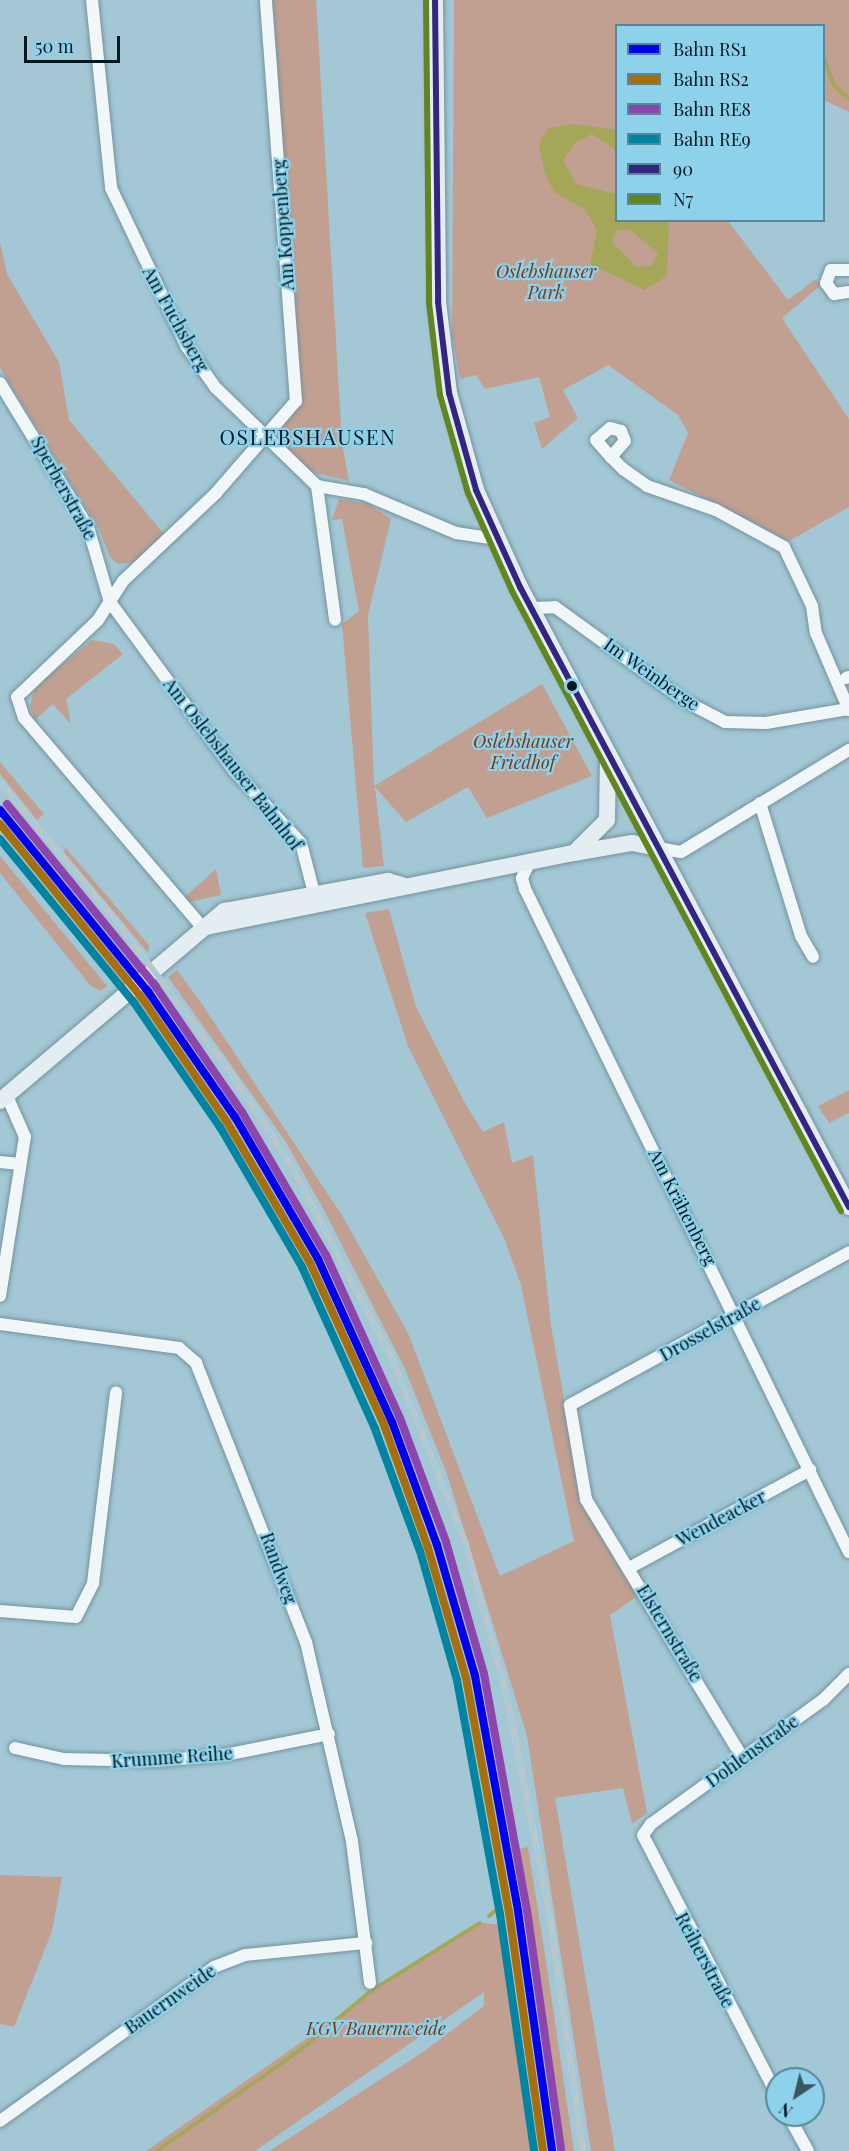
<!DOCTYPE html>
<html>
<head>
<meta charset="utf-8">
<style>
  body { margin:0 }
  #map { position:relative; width:849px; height:2151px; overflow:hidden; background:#a3c7d5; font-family:"Playfair Display",serif }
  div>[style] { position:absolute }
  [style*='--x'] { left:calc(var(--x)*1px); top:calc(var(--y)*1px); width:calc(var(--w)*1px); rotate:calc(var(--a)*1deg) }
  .green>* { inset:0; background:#c1a092 }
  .water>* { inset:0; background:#a4a758 }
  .stream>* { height:4px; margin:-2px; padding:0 2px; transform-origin:2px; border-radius:2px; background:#a4a758 }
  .roads { filter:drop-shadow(0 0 2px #74929c) drop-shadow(0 0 2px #74929c) }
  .street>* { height:12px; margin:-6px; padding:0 6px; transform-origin:6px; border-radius:6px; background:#f1f7f9 }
  .secondary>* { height:16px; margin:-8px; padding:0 8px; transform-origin:8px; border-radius:8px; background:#e4edf1 }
  .rail>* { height:6px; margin-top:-3px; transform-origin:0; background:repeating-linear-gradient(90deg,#8ed1ea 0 11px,#bcc7cc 0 22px); box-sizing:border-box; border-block:2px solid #bcc7cc }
  .bus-1>* { height:6px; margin:-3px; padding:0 3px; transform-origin:3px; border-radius:3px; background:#312783 }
  .bus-2>* { height:6px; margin:-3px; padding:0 3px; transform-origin:3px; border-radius:3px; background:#61861f }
  .rail-1>* { height:8px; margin:-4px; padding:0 4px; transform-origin:4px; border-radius:4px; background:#00e }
  .rail-2>* { height:8px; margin:-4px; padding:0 4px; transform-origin:4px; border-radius:4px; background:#a66f0b }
  .rail-3>* { height:8px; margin:-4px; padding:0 4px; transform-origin:4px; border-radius:4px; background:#8e44ad }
  .rail-4>* { height:8px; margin:-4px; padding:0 4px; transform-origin:4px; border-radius:4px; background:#0084a2 }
  .dots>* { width:16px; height:16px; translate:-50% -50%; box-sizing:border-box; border:3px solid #8ed1ea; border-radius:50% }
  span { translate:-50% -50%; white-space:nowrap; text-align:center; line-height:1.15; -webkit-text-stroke:4.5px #8ed1ea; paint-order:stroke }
  .street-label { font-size:18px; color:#001720 }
  .park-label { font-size:18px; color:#81350e; font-style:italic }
  .quarter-label { font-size:21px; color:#001720; letter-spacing:1.5px }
  .legend { position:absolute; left:615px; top:24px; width:210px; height:198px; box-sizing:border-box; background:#8ed1ea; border:2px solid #558799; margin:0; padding:8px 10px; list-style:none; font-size:18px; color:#001720 }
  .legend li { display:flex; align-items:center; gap:12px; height:30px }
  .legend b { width:30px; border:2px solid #558799 }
  .north { position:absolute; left:765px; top:2067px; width:60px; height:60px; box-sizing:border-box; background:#8ed1ea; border:2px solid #558799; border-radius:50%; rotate:215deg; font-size:16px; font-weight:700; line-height:24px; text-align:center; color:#001720 }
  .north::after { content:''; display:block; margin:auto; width:21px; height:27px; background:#39555f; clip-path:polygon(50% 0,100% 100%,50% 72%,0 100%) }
  .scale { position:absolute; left:24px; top:36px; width:96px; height:27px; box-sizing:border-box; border:3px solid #001720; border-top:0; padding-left:8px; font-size:18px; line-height:21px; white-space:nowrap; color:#001720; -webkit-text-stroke:4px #8ed1ea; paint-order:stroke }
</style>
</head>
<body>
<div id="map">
  <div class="green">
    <div style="clip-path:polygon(273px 0,316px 0,342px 443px,349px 481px,312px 472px,272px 433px,299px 392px)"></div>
    <div style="clip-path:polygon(454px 0,849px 0,849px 112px,824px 100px,824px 26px,616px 26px,616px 220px,728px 221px,788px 300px,816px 279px,821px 285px,782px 318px,849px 419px,849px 507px,789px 541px,669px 480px,688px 433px,678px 415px,608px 365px,563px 390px,578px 418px,542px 449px,534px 423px,550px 417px,539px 377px,485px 389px,476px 375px,460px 379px,452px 336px)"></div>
    <div style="clip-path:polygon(0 242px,7px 274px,59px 362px,69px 420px,164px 534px,134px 562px,118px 564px,110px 557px,99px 529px,0 368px)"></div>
    <div style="clip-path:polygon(339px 499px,369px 504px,391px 519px,368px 615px,374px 786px,542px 684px,592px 776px,487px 818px,468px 787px,406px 822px,375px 787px,384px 866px,363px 868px,342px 624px,359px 611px,342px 519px,332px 520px)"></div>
    <div style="clip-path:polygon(92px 640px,114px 644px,123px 654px,66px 699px,71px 724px,53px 704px,35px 720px,30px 707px,34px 688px)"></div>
    <div style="clip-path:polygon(0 762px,44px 814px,37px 820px,0 774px)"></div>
    <div style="clip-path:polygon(66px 848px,149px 945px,148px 953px,63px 851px)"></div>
    <div style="clip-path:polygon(0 856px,107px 986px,100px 991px,90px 985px,0 873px)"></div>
    <div style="clip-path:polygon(216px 869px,221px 895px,189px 902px,185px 897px)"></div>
    <div style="clip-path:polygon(389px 909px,416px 1007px,466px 1105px,483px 1132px,504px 1122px,512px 1163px,533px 1155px,551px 1326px,581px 1494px,642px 1593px,610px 1615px,647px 1813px,632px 1824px,623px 1788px,555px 1798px,615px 2151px,591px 2151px,527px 1736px,447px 1474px,405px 1369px,325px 1212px,286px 1142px,168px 977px,177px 970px,202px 1004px,343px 1217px,408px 1333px,500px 1576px,574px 1541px,521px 1285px,504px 1238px,408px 1046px,365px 913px)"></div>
    <div style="clip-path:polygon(849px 1090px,849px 1113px,829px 1123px,818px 1106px)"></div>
    <div style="clip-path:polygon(528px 1847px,546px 1961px,574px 2151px,561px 2151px,516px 1850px)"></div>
    <div style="clip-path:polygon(0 1875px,62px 1877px,52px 1931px,14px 2027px,0 2024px)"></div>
    <div style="clip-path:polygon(482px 1923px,501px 1925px,533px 2151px,269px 2151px,423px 2052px,484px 2006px,484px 1992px,255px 2151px,146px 2151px,364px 1998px)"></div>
  </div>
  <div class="water">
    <div style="clip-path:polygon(evenodd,575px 124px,616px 130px,616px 150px,592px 134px,575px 143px,563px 160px,576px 184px,616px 194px,616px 220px,669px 221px,667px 276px,644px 290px,590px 264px,597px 231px,586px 210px,554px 192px,545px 173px,539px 147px,543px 135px,549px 128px,575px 124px,629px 229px,658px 253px,651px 266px,637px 267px,612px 242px,616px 231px,629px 229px)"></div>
  </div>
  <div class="stream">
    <div style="--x:824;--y:59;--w:28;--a:69"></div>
    <div style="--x:834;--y:85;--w:21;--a:43"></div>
    <div style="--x:489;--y:1916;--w:8;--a:-40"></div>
    <div style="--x:157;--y:2151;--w:174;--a:-35.2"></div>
    <div style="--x:299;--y:2051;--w:94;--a:-39.8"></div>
    <div style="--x:371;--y:1991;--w:128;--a:-32"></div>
  </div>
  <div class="roads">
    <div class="street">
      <div style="--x:92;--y:0;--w:189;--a:84.2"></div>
      <div style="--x:111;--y:188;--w:176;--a:64.5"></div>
      <div style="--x:187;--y:347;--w:49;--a:55"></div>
      <div style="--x:215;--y:387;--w:142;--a:44.1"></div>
      <div style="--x:317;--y:486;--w:48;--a:9.7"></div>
      <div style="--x:364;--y:494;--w:100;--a:23"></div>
      <div style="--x:456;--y:533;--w:40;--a:8.5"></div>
      <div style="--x:849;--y:270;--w:18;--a:180"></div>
      <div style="--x:831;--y:270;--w:14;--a:111"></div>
      <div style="--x:826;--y:283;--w:14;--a:54"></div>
      <div style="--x:834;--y:294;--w:15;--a:-8"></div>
      <div style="--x:0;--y:383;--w:169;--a:58.6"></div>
      <div style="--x:88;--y:527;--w:78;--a:73.7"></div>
      <div style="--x:110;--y:602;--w:211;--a:53.7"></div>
      <div style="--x:235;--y:772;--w:97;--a:47.1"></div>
      <div style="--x:301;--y:843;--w:60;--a:75.5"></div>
      <div style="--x:611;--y:457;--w:21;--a:-49"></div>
      <div style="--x:625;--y:441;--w:11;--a:-112"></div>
      <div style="--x:621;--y:431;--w:11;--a:-165"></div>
      <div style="--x:610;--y:428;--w:18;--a:139"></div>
      <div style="--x:596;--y:440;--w:23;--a:49"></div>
      <div style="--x:611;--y:457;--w:17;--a:45"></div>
      <div style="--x:623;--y:469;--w:29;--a:35"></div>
      <div style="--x:647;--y:486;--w:73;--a:19.2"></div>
      <div style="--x:716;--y:510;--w:77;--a:28.6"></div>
      <div style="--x:784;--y:547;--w:65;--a:64.6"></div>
      <div style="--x:812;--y:606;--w:27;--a:82"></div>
      <div style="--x:816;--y:633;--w:84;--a:66.8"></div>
      <div style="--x:317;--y:486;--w:135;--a:82.3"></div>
      <div style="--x:532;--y:608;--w:23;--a:-2"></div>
      <div style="--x:555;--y:607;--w:160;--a:35.9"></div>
      <div style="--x:685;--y:701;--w:45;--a:27.7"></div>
      <div style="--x:725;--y:722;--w:41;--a:1.4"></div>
      <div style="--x:766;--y:723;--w:83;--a:-9.7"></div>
      <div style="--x:846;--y:678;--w:3;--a:-18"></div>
      <div style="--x:760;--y:803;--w:139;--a:72.9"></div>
      <div style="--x:801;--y:936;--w:24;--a:60"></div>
      <div style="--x:658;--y:848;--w:23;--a:10"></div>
      <div style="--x:681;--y:852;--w:197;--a:-31.3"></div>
      <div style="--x:529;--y:863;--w:17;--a:115"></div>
      <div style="--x:522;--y:878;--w:11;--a:75"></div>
      <div style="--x:525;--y:889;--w:738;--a:63.96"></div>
      <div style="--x:203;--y:928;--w:276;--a:-130.4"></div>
      <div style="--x:24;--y:718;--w:22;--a:-108"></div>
      <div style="--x:17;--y:697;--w:112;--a:-43.5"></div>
      <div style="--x:98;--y:620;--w:46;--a:-57.3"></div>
      <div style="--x:123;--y:581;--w:128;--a:-43.4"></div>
      <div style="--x:216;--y:493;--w:122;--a:-49"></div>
      <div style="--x:296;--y:401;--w:402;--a:-94.3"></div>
      <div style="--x:0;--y:1162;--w:20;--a:6"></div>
      <div style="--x:0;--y:1296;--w:161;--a:-81.1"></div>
      <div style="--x:25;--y:1137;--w:45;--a:-113.7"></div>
      <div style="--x:0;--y:1324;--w:181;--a:7.6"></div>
      <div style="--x:179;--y:1348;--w:23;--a:41"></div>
      <div style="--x:196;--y:1363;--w:300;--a:68.5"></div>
      <div style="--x:306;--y:1642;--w:205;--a:77"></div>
      <div style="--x:352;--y:1842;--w:142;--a:82.7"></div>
      <div style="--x:631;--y:1567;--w:204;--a:-28.5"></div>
      <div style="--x:0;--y:1611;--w:76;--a:4.5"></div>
      <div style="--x:76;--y:1617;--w:38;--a:-63"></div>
      <div style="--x:93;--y:1583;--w:192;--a:-83.1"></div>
      <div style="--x:15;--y:1748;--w:50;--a:12.7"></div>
      <div style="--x:64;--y:1759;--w:91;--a:1.3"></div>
      <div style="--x:155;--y:1761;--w:70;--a:-4.9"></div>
      <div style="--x:225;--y:1755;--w:106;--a:-11.4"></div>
      <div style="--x:742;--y:1757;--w:301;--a:-121.2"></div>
      <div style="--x:586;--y:1499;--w:95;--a:-99.7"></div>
      <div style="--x:570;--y:1405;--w:318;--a:-28.7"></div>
      <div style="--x:777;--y:2095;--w:292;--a:-117.3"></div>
      <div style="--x:643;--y:1835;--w:14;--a:-54"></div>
      <div style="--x:651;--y:1824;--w:212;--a:-35.8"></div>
      <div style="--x:823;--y:1700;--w:37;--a:-45"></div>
      <div style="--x:788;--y:2115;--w:41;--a:60.9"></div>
      <div style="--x:0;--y:2121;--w:264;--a:-35.7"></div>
      <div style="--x:214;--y:1967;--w:33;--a:-21"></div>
      <div style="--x:245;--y:1955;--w:122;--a:-5.7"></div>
    </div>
    <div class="secondary">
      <div style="--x:435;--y:0;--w:302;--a:89.4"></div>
      <div style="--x:438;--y:302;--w:92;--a:83.1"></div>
      <div style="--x:449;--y:393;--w:101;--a:74.4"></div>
      <div style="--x:476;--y:490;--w:107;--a:65.6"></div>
      <div style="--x:520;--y:587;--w:702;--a:62.05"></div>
      <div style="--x:577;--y:850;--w:42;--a:-45"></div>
      <div style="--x:607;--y:820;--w:67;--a:-89.1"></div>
      <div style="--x:206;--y:927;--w:375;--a:-11.4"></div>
      <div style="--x:574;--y:853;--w:59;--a:-9.8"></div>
      <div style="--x:632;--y:843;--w:26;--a:11"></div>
      <div style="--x:0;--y:1101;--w:294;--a:-40.3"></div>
      <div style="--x:224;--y:911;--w:167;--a:-10.4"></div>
      <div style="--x:388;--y:881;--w:15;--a:16"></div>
    </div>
  </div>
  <div class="rail">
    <div style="--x:0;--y:782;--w:177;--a:50"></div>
    <div style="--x:114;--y:918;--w:194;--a:53"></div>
    <div style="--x:231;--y:1073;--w:110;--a:56.9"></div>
    <div style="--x:291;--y:1165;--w:218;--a:62.4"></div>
    <div style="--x:392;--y:1358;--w:197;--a:68.3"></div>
    <div style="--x:465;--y:1541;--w:157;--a:74.9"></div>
    <div style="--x:506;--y:1693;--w:222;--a:78.8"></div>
    <div style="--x:549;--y:1911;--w:242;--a:81.9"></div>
  </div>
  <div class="bus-1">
    <div style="--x:435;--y:0;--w:302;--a:89.4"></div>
    <div style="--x:438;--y:302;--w:92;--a:83.1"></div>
    <div style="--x:449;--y:393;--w:101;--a:74.4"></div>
    <div style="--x:476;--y:490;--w:107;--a:65.6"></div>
    <div style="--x:520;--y:587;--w:702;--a:62.05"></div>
  </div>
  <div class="bus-2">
    <div style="--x:426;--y:0;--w:303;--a:89.4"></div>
    <div style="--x:429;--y:303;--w:93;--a:83.2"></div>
    <div style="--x:440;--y:395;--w:102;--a:74.1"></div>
    <div style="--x:468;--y:493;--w:107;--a:65.8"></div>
    <div style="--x:512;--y:591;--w:702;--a:62.05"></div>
  </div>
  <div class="rail-1">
    <div style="--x:0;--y:810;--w:236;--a:50.8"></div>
    <div style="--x:149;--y:993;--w:151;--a:55.3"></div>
    <div style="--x:235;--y:1117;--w:164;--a:59.7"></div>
    <div style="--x:318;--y:1259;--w:179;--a:65.6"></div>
    <div style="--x:392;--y:1422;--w:131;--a:69.9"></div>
    <div style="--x:437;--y:1545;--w:136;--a:73.8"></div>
    <div style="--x:475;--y:1676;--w:239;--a:79.6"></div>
    <div style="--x:518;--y:1911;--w:242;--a:81.9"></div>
  </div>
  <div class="rail-2">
    <div style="--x:0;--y:824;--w:225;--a:50.8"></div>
    <div style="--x:142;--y:998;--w:150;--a:55.6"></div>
    <div style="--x:227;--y:1122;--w:164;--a:59.5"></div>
    <div style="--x:310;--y:1263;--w:178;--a:65.4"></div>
    <div style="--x:384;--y:1425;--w:131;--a:70.3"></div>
    <div style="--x:428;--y:1548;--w:135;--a:73.7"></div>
    <div style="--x:466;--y:1678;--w:238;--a:79.6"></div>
    <div style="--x:509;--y:1912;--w:241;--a:81.9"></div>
  </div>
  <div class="rail-3">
    <div style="--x:7;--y:804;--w:236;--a:50.8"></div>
    <div style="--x:156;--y:987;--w:152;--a:55.5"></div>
    <div style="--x:242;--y:1112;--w:166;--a:59.6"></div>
    <div style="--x:326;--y:1255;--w:179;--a:65.6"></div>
    <div style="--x:400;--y:1418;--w:132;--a:69.6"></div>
    <div style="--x:446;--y:1542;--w:137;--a:73.9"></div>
    <div style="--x:484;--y:1674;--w:240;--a:79.7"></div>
    <div style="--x:527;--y:1910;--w:242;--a:81.9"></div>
  </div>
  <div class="rail-4">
    <div style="--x:0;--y:839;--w:213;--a:50.7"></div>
    <div style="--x:135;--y:1004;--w:150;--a:55.4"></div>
    <div style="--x:220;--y:1127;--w:162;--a:59.6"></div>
    <div style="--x:302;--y:1267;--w:178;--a:65.7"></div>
    <div style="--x:375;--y:1429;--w:130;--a:69.8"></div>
    <div style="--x:420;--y:1551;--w:134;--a:74"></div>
    <div style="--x:457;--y:1680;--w:238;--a:79.6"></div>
    <div style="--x:500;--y:1914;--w:239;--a:81.8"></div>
  </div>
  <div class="dots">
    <div style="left:572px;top:686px;background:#001720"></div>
  </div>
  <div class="street-label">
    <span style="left:283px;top:225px;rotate:-94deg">Am Koppenberg</span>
    <span style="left:176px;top:319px;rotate:61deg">Am Fuchsberg</span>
    <span style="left:64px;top:488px;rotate:61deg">Sperberstraße</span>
    <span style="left:652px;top:674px;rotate:35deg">Im Weinberge</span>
    <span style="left:233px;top:764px;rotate:52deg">Am Oslebshauser Bahnhof</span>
    <span style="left:683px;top:1207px;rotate:63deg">Am Krähenberg</span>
    <span style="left:710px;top:1329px;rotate:-29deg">Drosselstraße</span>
    <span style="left:721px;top:1518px;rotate:-28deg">Wendeacker</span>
    <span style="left:279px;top:1568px;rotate:70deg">Randweg</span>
    <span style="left:670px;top:1633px;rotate:59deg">Elsternstraße</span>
    <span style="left:752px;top:1751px;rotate:-36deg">Dohlenstraße</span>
    <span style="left:172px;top:1757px;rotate:-4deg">Krumme Reihe</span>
    <span style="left:705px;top:1960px;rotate:62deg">Reiherstraße</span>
    <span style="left:170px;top:1999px;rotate:-35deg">Bauernweide</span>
  </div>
  <div class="park-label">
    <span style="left:546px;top:282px">Oslebshauser<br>Park</span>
    <span style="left:523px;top:752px">Oslebshauser<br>Friedhof</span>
    <span style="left:376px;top:2028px">KGV Bauernweide</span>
  </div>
  <div class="quarter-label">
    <span style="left:308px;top:436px">OSLEBSHAUSEN</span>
  </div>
  <ul class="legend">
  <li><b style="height:8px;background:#00e"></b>Bahn RS1</li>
  <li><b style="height:8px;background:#a66f0b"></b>Bahn RS2</li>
  <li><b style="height:8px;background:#8e44ad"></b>Bahn RE8</li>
  <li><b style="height:8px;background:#0084a2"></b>Bahn RE9</li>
  <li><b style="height:8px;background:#312783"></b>90</li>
  <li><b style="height:8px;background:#61861f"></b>N7</li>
  </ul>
  <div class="north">N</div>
  <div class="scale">50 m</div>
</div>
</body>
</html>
